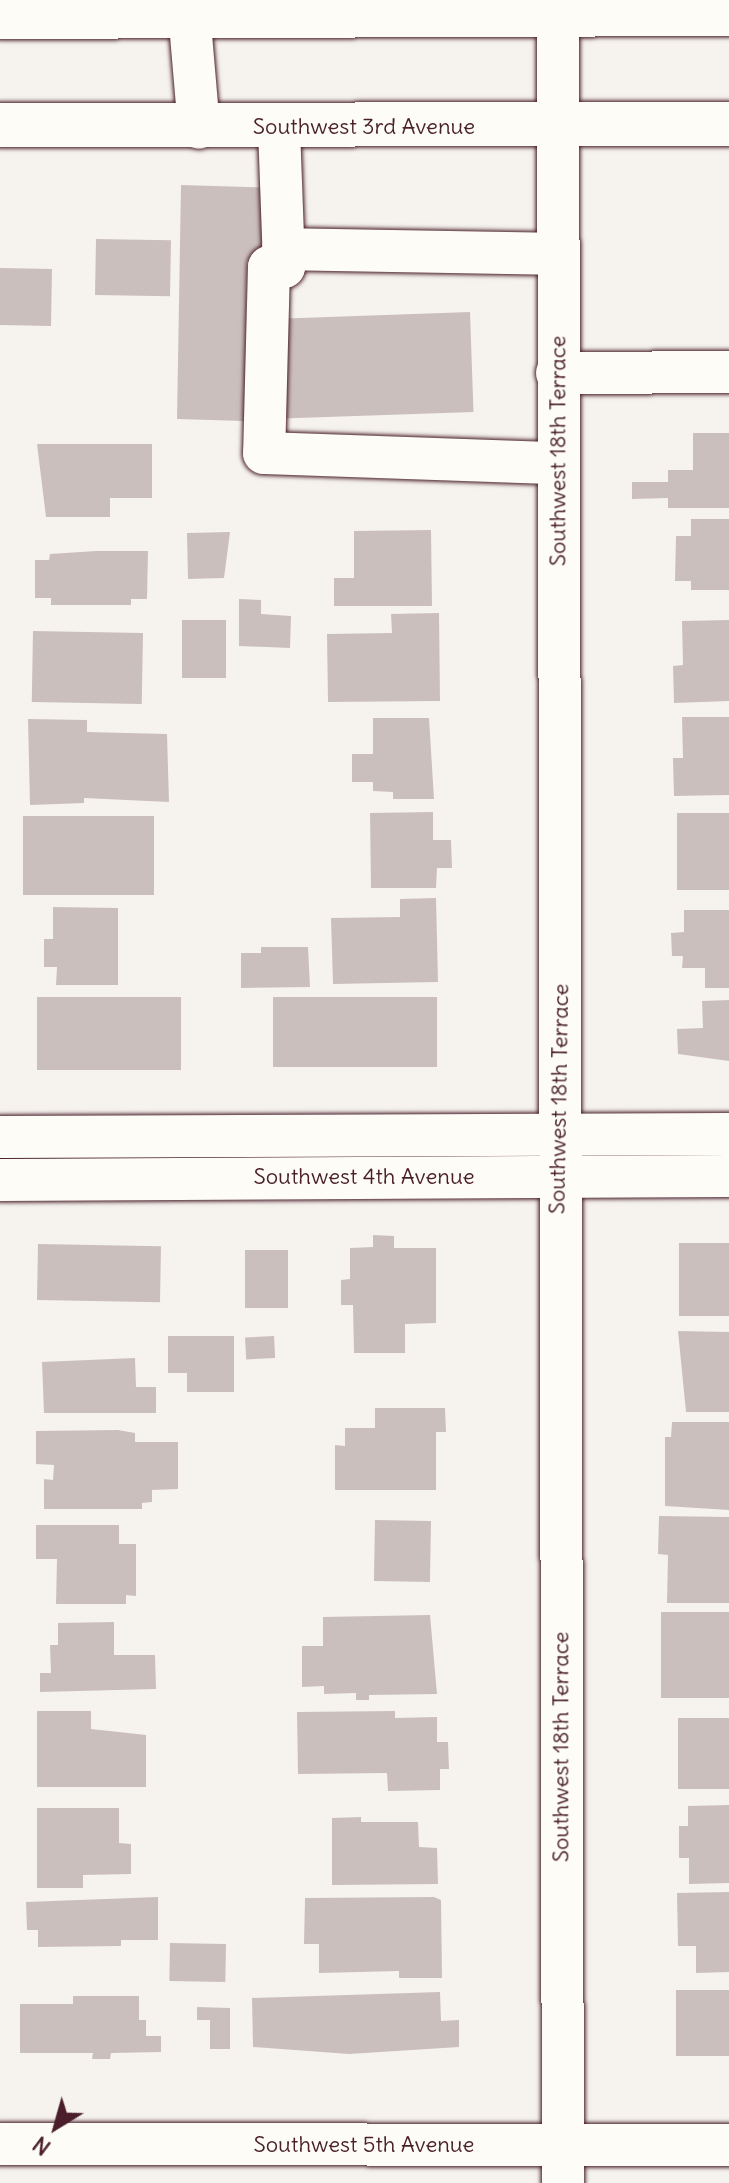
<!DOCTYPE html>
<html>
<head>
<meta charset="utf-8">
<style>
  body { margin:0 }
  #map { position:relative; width:729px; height:2183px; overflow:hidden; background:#f6f3ef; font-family:Delius,sans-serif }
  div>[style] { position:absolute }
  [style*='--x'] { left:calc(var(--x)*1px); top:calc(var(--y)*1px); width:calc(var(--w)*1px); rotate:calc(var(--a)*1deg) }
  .building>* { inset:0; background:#cbbfbe; transform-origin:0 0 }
  .roads { filter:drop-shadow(0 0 2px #4a1f2b) drop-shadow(0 0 2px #4a1f2b) }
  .minor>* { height:42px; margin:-21px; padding:0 21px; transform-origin:21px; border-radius:21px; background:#fdfcf7 }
  .major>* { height:44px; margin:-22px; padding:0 22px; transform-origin:22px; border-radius:22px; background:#fdfcf7 }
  span { translate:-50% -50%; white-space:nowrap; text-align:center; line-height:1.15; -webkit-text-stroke:8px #fdfcf7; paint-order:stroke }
  .street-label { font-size:22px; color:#4a1f2b }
  .north { position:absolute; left:16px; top:2087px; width:80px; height:80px; -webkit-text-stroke:6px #fdfcf7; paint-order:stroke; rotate:217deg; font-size:22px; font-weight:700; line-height:32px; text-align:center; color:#4a1f2b }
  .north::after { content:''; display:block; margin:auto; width:28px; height:36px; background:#4a1f2b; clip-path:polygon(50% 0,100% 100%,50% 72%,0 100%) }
</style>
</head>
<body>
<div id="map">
  <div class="building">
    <div style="clip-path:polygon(181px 185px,276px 188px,275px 261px,247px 261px,244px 421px,177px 419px)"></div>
    <div style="left:96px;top:239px;width:75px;height:56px;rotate:1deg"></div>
    <div style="left:0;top:268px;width:52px;height:57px;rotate:1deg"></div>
    <div style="left:470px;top:312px;width:100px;height:191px;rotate:88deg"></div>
    <div style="clip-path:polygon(693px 433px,729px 433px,729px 508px,668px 508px,668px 498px,632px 499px,632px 482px,668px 482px,668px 470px,693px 470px)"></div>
    <div style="clip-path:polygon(37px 444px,152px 444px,152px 498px,110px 498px,110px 517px,46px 517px)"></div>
    <div style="clip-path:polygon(691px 519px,729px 519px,729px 590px,691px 590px,691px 581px,675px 581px,676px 536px,691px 536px)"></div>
    <div style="clip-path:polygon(431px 530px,432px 606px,334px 606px,334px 578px,354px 578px,354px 531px)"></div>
    <div style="clip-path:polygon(230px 532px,224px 578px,188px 579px,187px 533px)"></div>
    <div style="clip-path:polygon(96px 551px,148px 551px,147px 599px,131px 599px,131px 605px,51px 605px,51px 598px,35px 598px,35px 560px,49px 560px,50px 554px)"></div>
    <div style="clip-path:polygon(239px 599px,261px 600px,261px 614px,291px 616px,290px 648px,239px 646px)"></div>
    <div style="clip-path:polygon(439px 613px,440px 701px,328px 702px,327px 634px,392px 633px,391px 614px)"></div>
    <div style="left:226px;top:620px;width:58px;height:44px;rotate:90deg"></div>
    <div style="clip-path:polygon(729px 620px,729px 701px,674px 703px,673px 666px,683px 665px,682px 621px)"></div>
    <div style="left:33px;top:631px;width:110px;height:71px;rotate:1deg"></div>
    <div style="clip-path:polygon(682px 717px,729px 717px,729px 795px,674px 796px,673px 758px,683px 758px)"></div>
    <div style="clip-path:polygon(373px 718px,429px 718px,434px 799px,393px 799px,393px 792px,373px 791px,373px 782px,352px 782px,352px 754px,373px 754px)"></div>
    <div style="clip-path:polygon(28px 719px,87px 720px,87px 732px,167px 734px,169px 802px,84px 798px,84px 803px,30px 805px)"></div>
    <div style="clip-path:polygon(433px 812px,433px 840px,451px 840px,452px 868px,437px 868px,436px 888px,371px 888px,370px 813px)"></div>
    <div style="left:677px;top:813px;width:52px;height:77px"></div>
    <div style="left:154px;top:816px;width:79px;height:131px;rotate:90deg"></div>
    <div style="clip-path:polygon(436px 898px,438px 982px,333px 984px,331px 918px,400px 917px,400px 899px)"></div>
    <div style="clip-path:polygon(53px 907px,118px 908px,118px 985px,56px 985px,57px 967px,44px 967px,44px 939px,53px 939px)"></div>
    <div style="clip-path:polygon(684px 910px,729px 910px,729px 988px,705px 988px,705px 968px,682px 968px,683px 956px,672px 956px,671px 933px,684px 932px)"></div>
    <div style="clip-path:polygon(261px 947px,308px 947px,310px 987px,241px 988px,241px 953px,261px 953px)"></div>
    <div style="left:181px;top:997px;width:73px;height:144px;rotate:90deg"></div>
    <div style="left:437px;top:997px;width:70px;height:164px;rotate:90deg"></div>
    <div style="clip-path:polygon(729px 1000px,729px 1061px,678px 1054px,677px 1029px,703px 1028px,702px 1001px)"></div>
    <div style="clip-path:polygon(373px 1235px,394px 1236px,394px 1248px,436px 1248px,436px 1323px,405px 1324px,405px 1353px,354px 1353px,353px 1305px,341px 1305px,341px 1280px,350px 1279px,350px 1248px,373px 1247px)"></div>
    <div style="left:679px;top:1243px;width:50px;height:73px"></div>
    <div style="left:38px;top:1244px;width:123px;height:56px;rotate:1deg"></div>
    <div style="left:245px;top:1250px;width:43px;height:58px"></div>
    <div style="clip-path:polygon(678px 1331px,729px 1332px,729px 1412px,686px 1412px)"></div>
    <div style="clip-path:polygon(168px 1336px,234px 1336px,234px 1392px,187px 1392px,187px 1373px,168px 1373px)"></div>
    <div style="left:274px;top:1336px;width:22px;height:29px;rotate:87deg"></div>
    <div style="clip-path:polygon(135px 1358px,136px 1387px,156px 1387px,156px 1413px,44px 1413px,42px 1362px)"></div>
    <div style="clip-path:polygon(375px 1408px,445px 1408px,446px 1432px,436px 1432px,436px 1490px,335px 1490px,335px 1445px,345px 1446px,345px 1428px,375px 1428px)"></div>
    <div style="clip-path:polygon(672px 1422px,729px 1422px,729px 1510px,665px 1506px,665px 1437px,671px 1437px)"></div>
    <div style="clip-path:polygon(118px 1430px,135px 1433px,135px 1442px,178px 1442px,178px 1489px,152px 1490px,152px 1502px,142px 1503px,142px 1509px,44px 1509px,44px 1479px,53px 1480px,54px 1465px,36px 1464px,36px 1431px)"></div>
    <div style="clip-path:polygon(659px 1516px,729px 1517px,729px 1603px,667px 1603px,668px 1555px,658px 1554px)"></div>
    <div style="left:375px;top:1520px;width:56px;height:61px;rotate:1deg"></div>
    <div style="clip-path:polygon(36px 1525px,119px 1525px,119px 1544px,136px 1544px,136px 1596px,126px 1595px,126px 1604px,56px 1604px,57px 1559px,36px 1559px)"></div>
    <div style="left:661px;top:1612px;width:68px;height:86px"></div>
    <div style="clip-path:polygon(430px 1615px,437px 1694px,369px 1695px,369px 1700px,356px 1700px,356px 1693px,324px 1694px,324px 1686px,302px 1687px,302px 1646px,323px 1646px,323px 1617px)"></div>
    <div style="clip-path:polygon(114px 1622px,114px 1655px,155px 1655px,156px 1689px,40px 1692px,40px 1673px,51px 1673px,50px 1645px,58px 1645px,58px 1623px)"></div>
    <div style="clip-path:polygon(37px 1711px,91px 1711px,91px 1729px,146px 1735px,146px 1787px,37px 1787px)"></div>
    <div style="clip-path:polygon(395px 1711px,395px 1718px,437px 1717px,437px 1742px,448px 1742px,449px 1769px,440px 1769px,440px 1790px,388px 1791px,387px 1773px,298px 1774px,297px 1712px)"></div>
    <div style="left:678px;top:1718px;width:51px;height:71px"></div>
    <div style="clip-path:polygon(729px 1805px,729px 1883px,689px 1884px,689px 1858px,679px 1858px,679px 1826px,688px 1826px,688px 1806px)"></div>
    <div style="clip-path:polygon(37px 1808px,119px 1808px,119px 1843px,131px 1844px,131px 1874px,83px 1875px,83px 1888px,37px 1888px)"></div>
    <div style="clip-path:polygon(361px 1817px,361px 1822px,418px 1822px,419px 1847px,437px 1848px,438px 1884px,332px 1885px,332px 1818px)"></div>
    <div style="clip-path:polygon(729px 1892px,729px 1972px,696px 1973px,696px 1946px,678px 1946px,677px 1893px)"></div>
    <div style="clip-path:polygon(158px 1897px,158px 1940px,121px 1940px,121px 1946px,38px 1947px,38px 1930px,27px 1930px,26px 1902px)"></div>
    <div style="clip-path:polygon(434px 1897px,441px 1900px,442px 1978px,399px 1978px,399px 1971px,319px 1973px,319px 1944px,304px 1944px,305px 1898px)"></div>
    <div style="left:170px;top:1943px;width:56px;height:38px;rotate:1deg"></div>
    <div style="left:729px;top:1990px;width:66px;height:53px;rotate:90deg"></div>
    <div style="clip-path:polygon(440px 1992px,441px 2021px,459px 2020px,459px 2047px,349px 2054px,253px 2047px,252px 1998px)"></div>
    <div style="clip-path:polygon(73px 1996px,139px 1996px,139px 2020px,146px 2020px,146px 2036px,161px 2036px,161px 2052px,111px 2053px,110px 2059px,92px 2059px,93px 2053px,20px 2053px,20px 2004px,73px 2004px)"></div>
    <div style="clip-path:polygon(197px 2007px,230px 2008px,230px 2049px,210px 2049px,210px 2020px,197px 2020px)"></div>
  </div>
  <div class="roads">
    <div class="minor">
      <div style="--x:188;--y:0;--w:128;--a:85.1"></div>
      <div style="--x:558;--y:15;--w:2168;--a:89.87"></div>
      <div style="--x:279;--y:128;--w:139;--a:87.9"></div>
      <div style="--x:284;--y:267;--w:15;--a:180"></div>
      <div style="--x:269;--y:267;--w:186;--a:91.5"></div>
      <div style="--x:264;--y:453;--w:293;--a:2"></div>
      <div style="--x:283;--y:249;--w:275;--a:1"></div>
      <div style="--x:557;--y:373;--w:172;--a:-0.3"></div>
      <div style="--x:0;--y:1137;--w:729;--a:-0.24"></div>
      <div style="--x:0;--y:1180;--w:729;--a:-0.31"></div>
      <div style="--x:0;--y:2144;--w:729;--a:0.08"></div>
    </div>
    <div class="major">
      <div style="--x:0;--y:17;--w:729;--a:-0.24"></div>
      <div style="--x:0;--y:125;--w:729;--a:-0.08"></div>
    </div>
  </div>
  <div class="street-label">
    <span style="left:364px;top:127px">Southwest 3rd Avenue</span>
    <span style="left:558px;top:451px;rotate:-90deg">Southwest 18th Terrace</span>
    <span style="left:559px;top:1099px;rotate:-89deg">Southwest 18th Terrace</span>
    <span style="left:364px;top:1177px">Southwest 4th Avenue</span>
    <span style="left:561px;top:1747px;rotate:-90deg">Southwest 18th Terrace</span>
    <span style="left:364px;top:2145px">Southwest 5th Avenue</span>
  </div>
  <div class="north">N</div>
</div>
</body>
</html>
